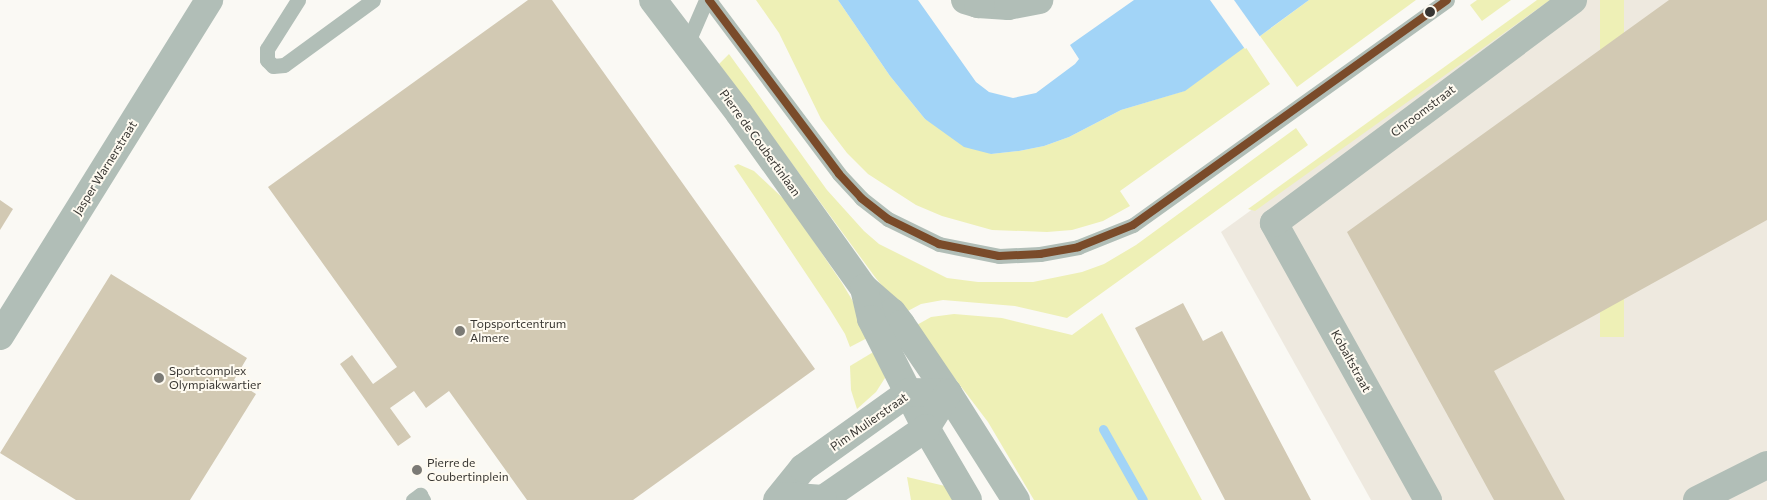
<!DOCTYPE html>
<html>
<head>
<meta charset="utf-8">
<style>
  body { margin:0 }
  #map { position:relative; width:1767px; height:500px; overflow:hidden; background:#faf9f4; font-family:Commissioner,sans-serif }
  div>[style] { position:absolute }
  [style*='--x'] { left:calc(var(--x)*1px); top:calc(var(--y)*1px); width:calc(var(--w)*1px); rotate:calc(var(--a)*1deg) }
  .built>* { inset:0; background:#eee9df }
  .green>* { inset:0; background:#eef0b6; transform-origin:0 0 }
  .water>* { inset:0; background:#a2d4f7 }
  .pier>* { inset:0; background:#faf9f4 }
  .stream>* { height:9px; margin:-4.5px; padding:0 4.5px; transform-origin:4.5px; border-radius:4.5px; background:#a2d4f7 }
  .building>* { inset:0; background:#d2c9b3 }
  .lane>* { height:15px; margin:-7.5px; padding:0 7.5px; transform-origin:7.5px; border-radius:7.5px; background:#b1beb7 }
  .street>* { height:28px; margin:-14px; padding:0 14px; transform-origin:14px; border-radius:14px; background:#b1beb7 }
  .bus-1>* { height:8px; margin:-4px; padding:0 4px; transform-origin:4px; border-radius:4px; background:#7a4b2a }
  .dots>* { width:14px; height:14px; translate:-50% -50%; box-sizing:border-box; border:2px solid #fefaf0; border-radius:50% }
  span { translate:-50% -50%; white-space:nowrap; text-align:center; line-height:1.15; -webkit-text-stroke:4px #fefaf0; paint-order:stroke }
  .street-label { font-size:12px; color:#373531 }
  .poi-label { font-size:12px; color:#373531 }
  .left { translate:0 -50%; text-align:left }
</style>
</head>
<body>
<div id="map">
  <div class="built">
    <div style="clip-path:polygon(1541px 0,1767px 0,1767px 500px,1371px 500px,1221px 232px)"></div>
  </div>
  <div class="green">
    <div style="clip-path:polygon(756px 0,838px 0,890px 76px,925px 119px,991px 154px,1019px 151px,1044px 146px,1069px 137px,1121px 110px,1184px 91px,1245px 46px,1270px 84px,1120px 191px,1130px 206px,1103px 221px,1072px 230px,1047px 232px,992px 230px,942px 216px,916px 205px,868px 174px,847px 153px,821px 119px,779px 33px)"></div>
    <div style="clip-path:polygon(1309px 0,1416px 0,1297px 87px,1260px 36px)"></div>
    <div style="clip-path:polygon(1477px 0,1511px 0,1482px 21px,1470px 5px)"></div>
    <div style="clip-path:polygon(1537px 0,1550px 0,1255px 211px,1248px 209px)"></div>
    <div style="left:1600px;top:0;width:24px;height:337px"></div>
    <div style="clip-path:polygon(729px 54px,827px 190px,864px 231px,879px 244px,947px 278px,978px 282px,1033px 282px,1082px 272px,1104px 264px,1136px 245px,1296px 128px,1308px 145px,1067px 318px,1015px 306px,943px 300px,921px 304px,904px 313px,875px 277px,719px 64px)"></div>
    <div style="clip-path:polygon(738px 164px,754px 171px,787px 202px,842px 283px,873px 335px,850px 347px,845px 334px,829px 308px,734px 166px)"></div>
    <div style="clip-path:polygon(1102px 313px,1202px 500px,1034px 500px,988px 422px,915px 326px,931px 317px,954px 314px,1002px 318px,1072px 335px)"></div>
    <div style="clip-path:polygon(880px 348px,885px 378px,876px 392px,857px 409px,851px 390px,850px 366px)"></div>
    <div style="clip-path:polygon(907px 477px,945px 486px,953px 500px,911px 500px)"></div>
  </div>
  <div class="water">
    <div style="clip-path:polygon(838px 0,918px 0,976px 82px,989px 92px,1013px 98px,1036px 93px,1075px 64px,1079px 59px,1070px 45px,1134px 0,1309px 0,1185px 91px,1121px 110px,1069px 137px,1044px 146px,1019px 151px,991px 154px,964px 147px,925px 119px,890px 76px)"></div>
  </div>
  <div class="pier">
    <div style="clip-path:polygon(1210px 0,1234px 0,1261px 38px,1245px 49px)"></div>
  </div>
  <div class="stream">
    <div style="--x:1103;--y:429;--w:81;--a:60.6"></div>
  </div>
  <div class="building">
    <div style="clip-path:polygon(528px 0,552px 0,815px 369px,633px 500px,527px 500px,449px 391px,426px 408px,414px 391px,390px 408px,411px 437px,398px 446px,340px 364px,352px 355px,373px 384px,397px 367px,268px 187px)"></div>
    <div style="clip-path:polygon(1669px 0,1767px 0,1767px 220px,1494px 371px,1565px 500px,1494px 500px,1347px 232px)"></div>
    <div style="clip-path:polygon(0 200px,13px 209px,0 230px)"></div>
    <div style="clip-path:polygon(111px 274px,247px 358px,234px 380px,256px 394px,190px 500px,76px 500px,0 453px)"></div>
    <div style="clip-path:polygon(1183px 303px,1203px 341px,1222px 331px,1311px 500px,1225px 500px,1135px 328px)"></div>
  </div>
  <div class="lane">
    <div style="--x:298;--y:0;--w:58;--a:122.3"></div>
    <div style="--x:267;--y:49;--w:11;--a:90"></div>
    <div style="--x:267;--y:60;--w:8;--a:45"></div>
    <div style="--x:273;--y:66;--w:11;--a:-5"></div>
    <div style="--x:284;--y:65;--w:110;--a:-36.1"></div>
    <div style="--x:709;--y:0;--w:217;--a:53.2"></div>
    <div style="--x:839;--y:174;--w:33;--a:47"></div>
    <div style="--x:861;--y:198;--w:34;--a:38"></div>
    <div style="--x:888;--y:219;--w:57;--a:26.1"></div>
    <div style="--x:939;--y:244;--w:61;--a:11.3"></div>
    <div style="--x:999;--y:256;--w:41;--a:-2.8"></div>
    <div style="--x:1040;--y:254;--w:39;--a:-10"></div>
    <div style="--x:1078;--y:247;--w:59;--a:-21.8"></div>
    <div style="--x:1133;--y:225;--w:386;--a:-35.6"></div>
    <div style="--x:687;--y:44;--w:48;--a:-66.6"></div>
    <div style="--x:413;--y:500;--w:9;--a:-36"></div>
    <div style="--x:420;--y:495;--w:6;--a:59"></div>
  </div>
  <div class="street">
    <div style="--x:653;--y:0;--w:142;--a:52.7"></div>
    <div style="--x:739;--y:113;--w:215;--a:54.5"></div>
    <div style="--x:864;--y:288;--w:37;--a:41"></div>
    <div style="--x:892;--y:312;--w:15;--a:53"></div>
    <div style="--x:901;--y:324;--w:83;--a:55.7"></div>
    <div style="--x:948;--y:393;--w:127;--a:57.6"></div>
    <div style="--x:965;--y:0;--w:14;--a:17"></div>
    <div style="--x:978;--y:4;--w:30;--a:4"></div>
    <div style="--x:1008;--y:6;--w:32;--a:-11"></div>
    <div style="--x:864;--y:288;--w:32;--a:77"></div>
    <div style="--x:871;--y:319;--w:122;--a:63.2"></div>
    <div style="--x:926;--y:428;--w:83;--a:59.7"></div>
    <div style="--x:0;--y:336;--w:396;--a:-58.1"></div>
    <div style="--x:777;--y:500;--w:41;--a:-50.9"></div>
    <div style="--x:803;--y:468;--w:130;--a:-35.6"></div>
    <div style="--x:909;--y:392;--w:39;--a:1"></div>
    <div style="--x:948;--y:393;--w:41;--a:122.2"></div>
    <div style="--x:926;--y:428;--w:125;--a:145.4"></div>
    <div style="--x:823;--y:499;--w:40;--a:-175.7"></div>
    <div style="--x:1428;--y:500;--w:317;--a:-119.1"></div>
    <div style="--x:1274;--y:223;--w:373;--a:-36.7"></div>
    <div style="--x:1697;--y:500;--w:78;--a:-26.6"></div>
  </div>
  <div class="bus-1">
    <div style="--x:709;--y:0;--w:217;--a:53.2"></div>
    <div style="--x:839;--y:174;--w:33;--a:47"></div>
    <div style="--x:861;--y:198;--w:34;--a:38"></div>
    <div style="--x:888;--y:219;--w:57;--a:26.1"></div>
    <div style="--x:939;--y:244;--w:61;--a:11.3"></div>
    <div style="--x:999;--y:256;--w:41;--a:-2.8"></div>
    <div style="--x:1040;--y:254;--w:39;--a:-10"></div>
    <div style="--x:1078;--y:247;--w:59;--a:-21.8"></div>
    <div style="--x:1133;--y:225;--w:386;--a:-35.6"></div>
  </div>
  <div class="dots">
    <div style="left:1430px;top:12px;background:#373531"></div>
    <div style="left:460px;top:331px;background:#7b7a75"></div>
    <div style="left:159px;top:378px;background:#7b7a75"></div>
    <div style="left:417px;top:470px;background:#7b7a75"></div>
  </div>
  <div class="street-label">
    <span style="left:1423px;top:111px;rotate:-37deg">Chroomstraat</span>
    <span style="left:760px;top:143px;rotate:54deg">Pierre de Coubertinlaan</span>
    <span style="left:105px;top:168px;rotate:-58deg">Jasper Warnerstraat</span>
    <span style="left:1351px;top:361px;rotate:61deg">Kobaltstraat</span>
    <span style="left:869px;top:422px;rotate:-35deg">Pim Mulierstraat</span>
  </div>
  <div class="poi-label">
    <span class="left" style="left:470px;top:331px">Topsportcentrum<br>Almere</span>
    <span class="left" style="left:169px;top:378px">Sportcomplex<br>Olympiakwartier</span>
    <span class="left" style="left:427px;top:470px">Pierre de<br>Coubertinplein</span>
  </div>
</div>
</body>
</html>
